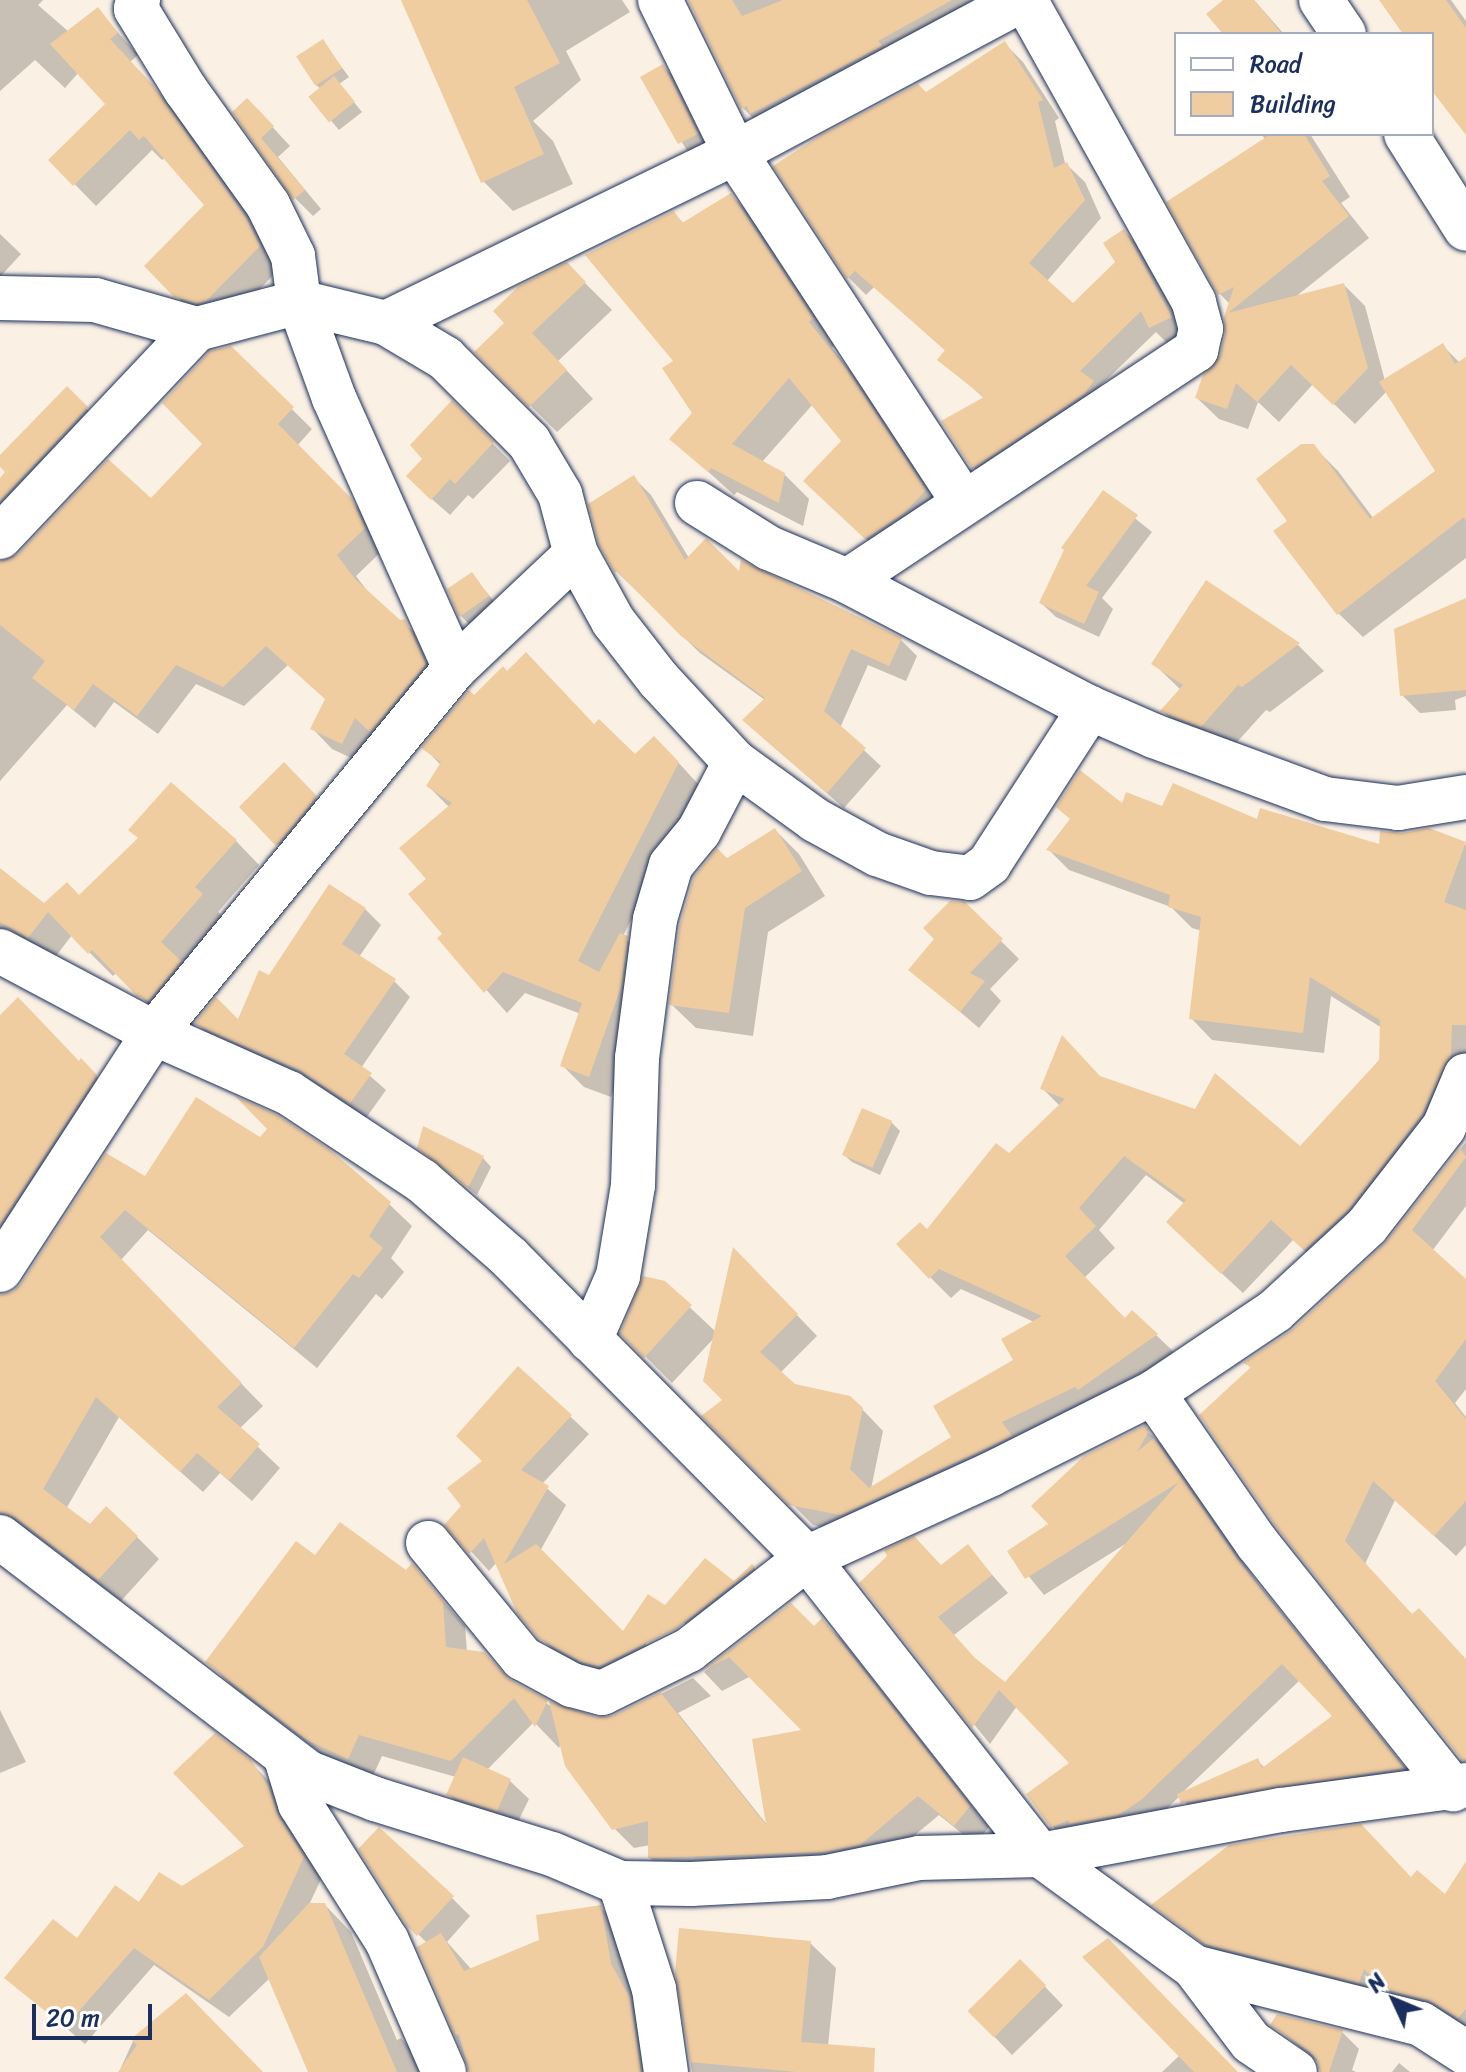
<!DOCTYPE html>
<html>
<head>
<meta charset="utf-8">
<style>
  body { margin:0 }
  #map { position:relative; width:1466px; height:2072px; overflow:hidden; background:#faf0e3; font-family:Sriracha,sans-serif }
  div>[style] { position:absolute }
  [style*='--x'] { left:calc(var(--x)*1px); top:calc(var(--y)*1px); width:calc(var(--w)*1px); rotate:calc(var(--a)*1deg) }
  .shadow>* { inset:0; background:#0003; transform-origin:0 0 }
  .building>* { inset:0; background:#f0cda1; transform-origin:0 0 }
  .roads { filter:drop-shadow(0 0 2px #1b2f5e) drop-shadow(0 0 2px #1b2f5e) }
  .street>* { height:44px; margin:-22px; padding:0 22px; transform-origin:22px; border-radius:22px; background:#fff }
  span { translate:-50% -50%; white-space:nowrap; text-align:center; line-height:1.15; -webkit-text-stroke:7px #fff; paint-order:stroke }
  .legend { position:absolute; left:1174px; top:32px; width:260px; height:104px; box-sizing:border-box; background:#fff; border:2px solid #a4acbf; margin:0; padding:10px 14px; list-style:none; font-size:24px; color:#1b2f5e }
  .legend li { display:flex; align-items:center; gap:16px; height:40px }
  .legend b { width:40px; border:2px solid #a4acbf }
  .north { position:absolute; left:1354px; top:1960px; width:80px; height:80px; -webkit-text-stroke:6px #fff; paint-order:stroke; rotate:314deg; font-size:22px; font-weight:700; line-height:32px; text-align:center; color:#1b2f5e }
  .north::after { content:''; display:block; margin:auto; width:28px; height:36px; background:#1b2f5e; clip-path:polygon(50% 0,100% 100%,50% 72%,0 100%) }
  .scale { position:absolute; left:32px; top:2004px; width:120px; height:36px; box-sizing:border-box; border:4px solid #1b2f5e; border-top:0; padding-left:10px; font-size:24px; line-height:28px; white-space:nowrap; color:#1b2f5e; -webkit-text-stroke:6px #fff; paint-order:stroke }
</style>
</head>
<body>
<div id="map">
  <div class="shadow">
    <div style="clip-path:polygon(0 0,43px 0,38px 5px,69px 32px,98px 10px,138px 55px,130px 62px,174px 109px,268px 242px,280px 268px,228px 322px,198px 318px,147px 266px,206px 206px,165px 158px,162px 160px,152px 150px,96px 206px,51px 160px,108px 104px,79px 72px,65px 88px,35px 60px,0 91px)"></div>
    <div style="clip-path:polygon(403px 0,622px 0,630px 12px,566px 51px,581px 80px,533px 121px,553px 141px,573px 184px,513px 211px,483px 181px)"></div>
    <div style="clip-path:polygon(711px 0,992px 0,766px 131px,743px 108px,695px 9px)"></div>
    <div style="clip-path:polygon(1226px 0,1254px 0,1284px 34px,1226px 34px)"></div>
    <div style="clip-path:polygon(1381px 0,1451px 0,1466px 21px,1466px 132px,1432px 72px,1432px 34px,1405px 34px)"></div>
    <div style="clip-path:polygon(323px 42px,349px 77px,339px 84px,362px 112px,339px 130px,311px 97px,321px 89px,316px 85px)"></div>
    <div style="clip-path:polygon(1005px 44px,1023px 62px,1059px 118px,1055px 121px,1065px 163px,1085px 182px,1101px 218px,1047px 281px,1073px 305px,1118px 262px,1124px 231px,1142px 249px,1188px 331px,1169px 345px,1156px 332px,1098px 388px,1111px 400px,991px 485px,973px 467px,985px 399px,940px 359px,946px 351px,874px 287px,866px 295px,849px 278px,776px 167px,926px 94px)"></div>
    <div style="clip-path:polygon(663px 66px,672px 75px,705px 143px,688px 152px,642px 78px)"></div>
    <div style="clip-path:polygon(235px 112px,265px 119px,290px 146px,278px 157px,321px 209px,313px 216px,295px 198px)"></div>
    <div style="clip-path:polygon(1261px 134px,1310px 134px,1350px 197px,1341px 203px,1369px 238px,1294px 298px,1344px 285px,1365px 306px,1385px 381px,1442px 345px,1460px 363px,1466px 360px,1466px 558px,1363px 637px,1338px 613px,1290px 521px,1313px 446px,1338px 471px,1374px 519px,1438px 471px,1387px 391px,1355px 424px,1313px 384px,1279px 422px,1258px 402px,1248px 429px,1219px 419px,1197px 398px,1222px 357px,1230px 304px,1219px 293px,1266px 140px)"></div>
    <div style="clip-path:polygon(731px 195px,756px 220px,836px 343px,832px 348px,870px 395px,949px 516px,891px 563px,831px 505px,843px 441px,813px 404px,762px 462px,784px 474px,809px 499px,803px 526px,737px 492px,734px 495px,672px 439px,694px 413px,676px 361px,674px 213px,684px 224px)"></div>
    <div style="clip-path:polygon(0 234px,21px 254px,0 277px)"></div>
    <div style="clip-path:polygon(567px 265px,612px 310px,558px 361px,593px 399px,557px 432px,477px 352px)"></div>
    <div style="clip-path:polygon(230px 348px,312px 429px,297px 446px,371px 521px,384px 549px,356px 576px,371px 596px,425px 641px,445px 685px,362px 763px,332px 749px,312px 728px,327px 700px,288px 665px,244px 706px,196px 684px,158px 734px,114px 702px,95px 728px,67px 705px,0 781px,0 574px,108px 462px,151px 501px,205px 443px)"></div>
    <div style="clip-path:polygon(67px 389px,102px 424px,0 526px,0 481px,8px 472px,0 464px,0 458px)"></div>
    <div style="clip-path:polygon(452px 403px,510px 461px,473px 499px,468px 495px,450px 515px,425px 493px,424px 459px)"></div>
    <div style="clip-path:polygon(634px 478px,651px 495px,689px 558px,900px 639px,917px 656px,906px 681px,868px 665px,840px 728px,881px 766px,844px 808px,762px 737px,765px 700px,700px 653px,616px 571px)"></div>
    <div style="clip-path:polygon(1104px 493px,1152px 532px,1102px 598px,1113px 609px,1099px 637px,1056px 617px,1041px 603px)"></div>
    <div style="clip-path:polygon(471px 574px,506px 615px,479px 634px,461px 616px,450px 590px)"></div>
    <div style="clip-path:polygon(1207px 583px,1298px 645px,1324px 671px,1270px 712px,1266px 710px,1228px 752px,1189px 737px,1163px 711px,1181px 690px,1154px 664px)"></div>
    <div style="clip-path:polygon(1466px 600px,1466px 696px,1455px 700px,1456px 710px,1420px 713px,1402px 695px)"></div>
    <div style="clip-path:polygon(474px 698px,595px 726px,635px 757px,676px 760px,699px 785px,623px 936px,648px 960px,642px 1009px,611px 1097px,584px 1087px,562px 1065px,581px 1014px,525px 993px,507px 1013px,440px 938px,445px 935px,429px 879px,450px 808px,428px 786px,441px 765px,424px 748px)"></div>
    <div style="left:284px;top:765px;width:71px;height:59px;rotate:46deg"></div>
    <div style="clip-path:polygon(1123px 806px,1258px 822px,1381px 846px,1402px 835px,1429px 830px,1466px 845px,1466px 1087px,1326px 1270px,1293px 1240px,1243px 1293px,1189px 1243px,1185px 1204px,1146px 1175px,1099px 1230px,1115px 1248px,1084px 1278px,1126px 1321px,1133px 1313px,1178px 1356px,863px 1535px,813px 1525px,704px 1416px,725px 1400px,715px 1337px,672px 1383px,622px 1333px,664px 1283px,716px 1332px,754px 1270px,817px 1336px,780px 1373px,794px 1386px,862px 1409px,883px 1431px,871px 1489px,953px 1438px,1016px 1361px,1034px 1322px,961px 1289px,951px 1298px,930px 1277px,927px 1231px,1061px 1107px,1043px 1089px,1101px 1079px,1300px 1149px,1381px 1061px,1382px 1028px,1331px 996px,1324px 1053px,1212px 1040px,1191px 1018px,1202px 931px,1192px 928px,1171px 907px,1069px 870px,1049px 850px)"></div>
    <div style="clip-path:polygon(775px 830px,799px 854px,825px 896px,768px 932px,753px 1036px,696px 1028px,671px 1004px,727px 861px)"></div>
    <div style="clip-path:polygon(236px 841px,259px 865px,218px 912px,225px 919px,163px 1019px,117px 972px,113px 976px,72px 935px,53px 960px,0 943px,0 871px,44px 906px,80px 897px)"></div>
    <div style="clip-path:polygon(964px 904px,1019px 959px,990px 989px,1001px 1001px,979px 1028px,911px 970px)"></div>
    <div style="clip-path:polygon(365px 909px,381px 925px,359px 957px,394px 981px,410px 997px,361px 1068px,386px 1090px,366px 1118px,317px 1086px,212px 1039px,197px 1023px,239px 1022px,270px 977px)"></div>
    <div style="clip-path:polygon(0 1018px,79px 1064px,81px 1061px,116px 1096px,0 1275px)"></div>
    <div style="clip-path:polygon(891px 1122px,900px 1131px,880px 1175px,852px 1162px,843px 1154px)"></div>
    <div style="clip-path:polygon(261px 1140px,389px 1204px,412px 1226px,391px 1258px,404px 1272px,382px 1299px,376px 1294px,317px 1368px,148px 1230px,121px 1260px,263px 1406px,239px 1429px,280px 1468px,252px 1501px,220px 1473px,203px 1492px,119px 1417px,66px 1509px,90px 1526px,137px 1537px,159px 1559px,121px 1601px,40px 1539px,0 1525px,0 1333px,146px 1179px)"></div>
    <div style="clip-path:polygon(1466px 1142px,1466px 1206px,1432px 1251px,1466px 1282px,1466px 1389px,1455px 1403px,1466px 1417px,1466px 1545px,1456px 1556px,1395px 1500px,1365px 1564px,1413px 1616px,1466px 1660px,1466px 1761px,1279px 1527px,1252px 1369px,1246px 1363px,1293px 1331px,1386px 1246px)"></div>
    <div style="clip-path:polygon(428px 1156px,483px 1158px,491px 1167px,477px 1195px)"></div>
    <div style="clip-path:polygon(evenodd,518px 1368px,589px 1434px,542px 1484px,566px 1505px,540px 1551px,623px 1634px,665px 1608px,706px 1561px,734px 1584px,752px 1566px,772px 1586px,619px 1684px,559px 1656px,540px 1637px,497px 1562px,489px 1571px,447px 1525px,463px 1506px,485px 1462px,518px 1368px,684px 1622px,686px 1626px,646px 1646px,646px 1641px,684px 1622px)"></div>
    <div style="clip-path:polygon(evenodd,1144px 1428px,1162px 1445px,1254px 1578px,1419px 1785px,1201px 1820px,1180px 1796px,1158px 1817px,1070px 1844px,1052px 1826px,1072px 1763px,1017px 1706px,990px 1744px,861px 1584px,942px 1567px,967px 1546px,1008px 1593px,954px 1635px,980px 1665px,1005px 1684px,1127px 1543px,1044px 1595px,1009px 1552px,1052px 1524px,1144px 1428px,1300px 1680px,1335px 1716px,1265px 1768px,1258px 1761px,1182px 1793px,1300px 1680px)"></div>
    <div style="clip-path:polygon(316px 1557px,406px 1573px,412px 1566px,465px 1626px,467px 1652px,552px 1707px,595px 1719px,613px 1718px,693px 1678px,711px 1696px,678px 1713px,768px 1826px,805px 1732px,751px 1676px,722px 1691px,704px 1672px,790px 1605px,814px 1629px,822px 1621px,842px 1640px,989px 1827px,975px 1844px,939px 1815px,880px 1864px,669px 1877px,650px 1858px,650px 1845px,634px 1848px,614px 1828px,561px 1743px,559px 1748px,534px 1722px,487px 1770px,510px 1781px,529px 1799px,515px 1828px,466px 1812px,448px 1794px,456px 1777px,382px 1756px,371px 1780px,332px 1762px,231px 1685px,208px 1662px)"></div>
    <div style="clip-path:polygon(0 1710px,26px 1762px,0 1773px)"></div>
    <div style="clip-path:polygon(250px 1762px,270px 1782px,287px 1807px,322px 1877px,309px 1905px,325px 1905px,351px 1932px,397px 2040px,401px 2038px,430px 2072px,310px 2072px,270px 1978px,229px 2017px,154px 1965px,85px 2044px,7px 1978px,139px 1905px,182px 1889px,247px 1846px)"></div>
    <div style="clip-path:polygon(1466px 1874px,1466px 2027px,1401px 2004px,1380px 1982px,1375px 1997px,1222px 1959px,1154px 1905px,1411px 1879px,1445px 1896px)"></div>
    <div style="clip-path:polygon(452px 1898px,470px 1916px,447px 1942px,472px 1970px,541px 1941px,600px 1907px,626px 1933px,662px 2072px,470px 2072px,419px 1948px,427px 1943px,409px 1925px)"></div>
    <div style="clip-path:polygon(810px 1943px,836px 1968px,828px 2046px,855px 2072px,692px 2072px,677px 1973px)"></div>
    <div style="left:1020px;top:1961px;width:62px;height:71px;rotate:46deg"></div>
    <div style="clip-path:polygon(1278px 2016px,1342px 2032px,1359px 2049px,1352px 2070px,1356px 2072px,1321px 2072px,1320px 2064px,1273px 2025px)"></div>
    <div style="clip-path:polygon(134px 2039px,261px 2072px,119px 2072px)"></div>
    <div style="clip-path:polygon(1180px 2055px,1236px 2072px,1162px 2072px)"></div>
    <div style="clip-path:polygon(1399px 2063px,1410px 2072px,1392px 2072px)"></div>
  </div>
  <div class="building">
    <div style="clip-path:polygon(401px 0,527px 0,560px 63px,514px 87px,544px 154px,481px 183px)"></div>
    <div style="clip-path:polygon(688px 0,732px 0,742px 16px,783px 0,952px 0,878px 41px,882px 46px,750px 114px,747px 106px,741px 109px)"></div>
    <div style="clip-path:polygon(1223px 0,1254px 0,1282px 34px,1223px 34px,1206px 14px)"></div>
    <div style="clip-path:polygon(1379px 0,1446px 0,1466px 28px,1466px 135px,1432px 91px,1432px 34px,1403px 34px)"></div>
    <div style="clip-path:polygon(98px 7px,118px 33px,110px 39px,153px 85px,246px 218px,260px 246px,206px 301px,197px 303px,174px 297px,144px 266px,204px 205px,144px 136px,139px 140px,130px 130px,73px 186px,48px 160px,105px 104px,50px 44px)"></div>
    <div style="left:323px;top:39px;width:35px;height:32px;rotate:57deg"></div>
    <div style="clip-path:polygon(1005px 41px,1043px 100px,1038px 102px,1054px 168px,1067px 162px,1085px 200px,1029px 263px,1073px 303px,1115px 262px,1103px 243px,1124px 229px,1172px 317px,1149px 328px,1141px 311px,1080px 371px,1094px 381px,1084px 394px,972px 469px,941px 421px,984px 397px,937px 360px,945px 350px,855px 271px,847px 279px,773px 166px,821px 135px,918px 84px,926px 92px)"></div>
    <div style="clip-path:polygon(663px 64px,698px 134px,678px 144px,640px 77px)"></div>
    <div style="left:334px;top:76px;width:33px;height:33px;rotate:51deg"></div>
    <div style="clip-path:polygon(247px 98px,274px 126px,261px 138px,305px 190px,293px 200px,232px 112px)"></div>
    <div style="clip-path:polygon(1271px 134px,1304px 134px,1330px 176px,1322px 181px,1349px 216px,1228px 313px,1344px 283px,1368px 368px,1333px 405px,1291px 365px,1257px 402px,1236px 383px,1227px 409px,1195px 398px,1203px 375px,1220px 356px,1225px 334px,1224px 317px,1234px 287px,1218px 295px,1166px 202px)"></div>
    <div style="clip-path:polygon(731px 193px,813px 318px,809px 322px,846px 368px,926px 490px,904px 513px,865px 539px,803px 481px,841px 441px,789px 378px,732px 444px,785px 473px,779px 503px,711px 468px,708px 472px,669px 439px,692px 413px,662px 368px,673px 361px,585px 255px,674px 211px,682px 223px)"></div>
    <div style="clip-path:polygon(567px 262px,586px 282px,532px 333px,567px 370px,529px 407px,474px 352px,504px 323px,493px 311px,519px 286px)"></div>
    <div style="clip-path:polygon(1443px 343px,1455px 364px,1466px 357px,1466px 521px,1464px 517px,1337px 615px,1273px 531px,1287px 521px,1256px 479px,1301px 444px,1314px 444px,1370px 519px,1435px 471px,1379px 382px)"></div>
    <div style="clip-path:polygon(231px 346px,294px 407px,278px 424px,352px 499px,365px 528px,337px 555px,355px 579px,400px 620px,405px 619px,426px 664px,370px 732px,355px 718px,342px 744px,310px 729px,325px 699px,266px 646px,223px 687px,176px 665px,137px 716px,93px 684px,74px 710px,32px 678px,45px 661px,0 625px,0 561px,18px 554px,108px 459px,151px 498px,202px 444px,162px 403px,210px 351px)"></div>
    <div style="clip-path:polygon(67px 386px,88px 407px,0 501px,0 478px,5px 472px,0 467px,0 455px)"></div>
    <div style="clip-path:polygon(452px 400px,494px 442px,455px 484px,450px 479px,431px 500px,406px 476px,422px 459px,410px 445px)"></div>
    <div style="clip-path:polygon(634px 475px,685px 560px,706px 538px,739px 571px,741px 560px,902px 638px,889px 666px,851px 649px,824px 711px,866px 748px,827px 793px,742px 720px,765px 698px,681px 636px,617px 571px,615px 573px,599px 545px,588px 504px)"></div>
    <div style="clip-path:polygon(1103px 490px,1138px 515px,1086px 586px,1099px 592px,1084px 624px,1039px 603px,1064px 550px,1061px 548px)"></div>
    <div style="clip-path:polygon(472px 572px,489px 596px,459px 617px,447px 589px)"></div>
    <div style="clip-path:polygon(1206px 580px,1300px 643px,1242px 687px,1238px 685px,1201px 727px,1160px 711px,1183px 685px,1151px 664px)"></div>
    <div style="clip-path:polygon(1466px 598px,1466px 690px,1400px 696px,1394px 629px)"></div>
    <div style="clip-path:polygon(526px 652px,594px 724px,599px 719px,635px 754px,654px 736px,679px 762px,578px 961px,599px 972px,620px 933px,628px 936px,621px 987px,589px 1077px,560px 1066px,582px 1003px,503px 972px,484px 993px,437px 938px,442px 934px,408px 894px,426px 879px,399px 848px,452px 803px,426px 786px,441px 762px,421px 748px,469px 690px,474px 695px,503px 666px,507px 671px)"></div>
    <div style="clip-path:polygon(284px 762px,317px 796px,276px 846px,239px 807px)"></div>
    <div style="clip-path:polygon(1080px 770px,1122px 803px,1126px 792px,1162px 806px,1173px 783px,1257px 819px,1260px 808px,1379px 844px,1380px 831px,1402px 833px,1429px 828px,1466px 842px,1444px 902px,1466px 910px,1466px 1025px,1452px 1025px,1451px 1054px,1422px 1114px,1349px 1209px,1304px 1250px,1271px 1220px,1221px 1274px,1166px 1222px,1186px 1200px,1124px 1156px,1079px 1208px,1096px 1226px,1065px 1256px,1125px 1318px,1132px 1310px,1158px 1334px,1078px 1390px,1075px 1387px,1002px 1422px,1012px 1436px,980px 1451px,841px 1515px,789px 1505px,701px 1416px,722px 1400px,703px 1381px,733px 1247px,798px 1314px,760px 1352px,795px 1384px,850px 1396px,863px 1408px,850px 1469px,869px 1488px,951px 1437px,933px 1406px,1013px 1360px,1001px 1339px,1042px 1316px,939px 1269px,929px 1279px,896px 1244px,920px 1222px,927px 1229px,996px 1143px,1009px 1153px,1065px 1099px,1040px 1089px,1062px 1035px,1100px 1076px,1195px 1109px,1215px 1073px,1300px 1146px,1379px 1060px,1380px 1020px,1310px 977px,1303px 1033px,1189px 1019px,1201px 917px,1168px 907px,1170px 895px,1046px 850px,1070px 819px,1056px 807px)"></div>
    <div style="clip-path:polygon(171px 782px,237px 840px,195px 887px,203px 894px,161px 942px,181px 961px,148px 1001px,137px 996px,92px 950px,88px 954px,48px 912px,28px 938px,0 922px,0 868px,44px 903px,67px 882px,79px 895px,138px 838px,128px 830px)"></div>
    <div style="clip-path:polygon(775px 828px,802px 871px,745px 908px,729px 1013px,669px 1005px,680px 924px,694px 877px,717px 848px,727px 858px)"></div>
    <div style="clip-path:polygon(329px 884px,366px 908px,342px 944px,396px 979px,344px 1054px,372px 1073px,350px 1103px,299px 1070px,194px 1024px,216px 997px,238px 1019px,259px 970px,269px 975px)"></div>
    <div style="clip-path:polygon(950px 901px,965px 902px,1003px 939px,970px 973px,985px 981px,960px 1012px,908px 970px,934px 939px,923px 928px)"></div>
    <div style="clip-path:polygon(18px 997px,79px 1061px,81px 1058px,97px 1075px,0 1224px,0 1015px)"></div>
    <div style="clip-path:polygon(235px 1096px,277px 1115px,330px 1150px,391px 1202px,369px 1236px,383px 1248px,359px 1278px,353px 1274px,294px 1348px,125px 1210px,100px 1237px,242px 1383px,217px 1407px,260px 1444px,229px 1480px,197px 1453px,180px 1472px,96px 1397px,43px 1489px,90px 1524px,106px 1506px,138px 1536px,98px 1580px,15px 1517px,0 1513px,0 1295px,12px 1292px,21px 1284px,106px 1153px,145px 1176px,196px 1097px,260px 1137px,267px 1129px)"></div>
    <div style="left:862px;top:1108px;width:33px;height:51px;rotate:23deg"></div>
    <div style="clip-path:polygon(423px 1126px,484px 1156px,468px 1188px,417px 1148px)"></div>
    <div style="clip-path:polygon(1460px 1148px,1466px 1157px,1412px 1230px,1466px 1279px,1466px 1339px,1435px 1381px,1466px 1419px,1466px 1501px,1434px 1536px,1373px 1481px,1345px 1541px,1412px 1614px,1419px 1608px,1466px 1659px,1466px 1761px,1462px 1760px,1277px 1528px,1199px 1415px,1251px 1367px,1243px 1363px,1292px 1330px,1384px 1244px)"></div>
    <div style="clip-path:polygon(643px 1276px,665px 1281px,692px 1305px,644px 1358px,620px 1334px)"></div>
    <div style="clip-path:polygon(518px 1366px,572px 1415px,521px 1470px,549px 1486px,504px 1564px,536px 1544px,623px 1631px,648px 1594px,665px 1605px,705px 1558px,734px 1581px,752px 1564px,755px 1567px,676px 1629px,599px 1666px,581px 1662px,538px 1638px,517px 1613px,484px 1538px,469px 1554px,444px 1525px,461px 1506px,447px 1488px,482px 1461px,456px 1436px)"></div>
    <div style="clip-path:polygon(1145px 1425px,1149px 1431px,1137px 1452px,1154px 1438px,1237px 1559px,1404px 1768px,1181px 1803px,1177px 1794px,1258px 1758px,1262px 1768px,1332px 1716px,1282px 1664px,1141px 1800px,1118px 1815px,1070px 1824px,1068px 1820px,1051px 1828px,1026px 1794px,1069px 1763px,999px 1690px,972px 1728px,859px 1583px,887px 1556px,884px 1550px,914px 1536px,941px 1565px,968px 1544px,992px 1575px,938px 1617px,975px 1658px,1005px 1682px,1179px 1482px,1025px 1579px,1007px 1551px,1048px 1524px,1031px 1506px,1084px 1456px)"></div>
    <div style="clip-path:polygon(340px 1522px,406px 1570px,412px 1563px,443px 1601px,446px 1647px,484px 1652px,510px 1680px,548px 1700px,535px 1727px,514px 1698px,451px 1761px,359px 1735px,348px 1759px,307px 1740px,205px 1662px,296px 1541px,315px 1555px)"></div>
    <div style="clip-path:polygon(791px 1603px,814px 1626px,822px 1618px,970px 1806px,954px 1826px,918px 1796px,860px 1845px,824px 1852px,648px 1858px,648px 1821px,612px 1830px,565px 1766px,549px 1701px,596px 1717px,612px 1716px,694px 1676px,660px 1692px,766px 1825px,752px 1739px,801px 1730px,729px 1657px,701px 1672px)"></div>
    <div style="clip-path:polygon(215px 1733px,251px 1760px,268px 1786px,279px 1817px,304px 1857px,263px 1947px,209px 2000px,134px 1948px,65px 2027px,4px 1978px,53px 1919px,77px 1938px,115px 1885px,139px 1902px,159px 1872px,182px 1886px,244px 1846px,173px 1773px)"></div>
    <div style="clip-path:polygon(463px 1757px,511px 1779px,497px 1811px,446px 1795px)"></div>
    <div style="clip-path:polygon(1361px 1824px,1411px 1877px,1417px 1870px,1445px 1894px,1466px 1861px,1466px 2009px,1458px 2018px,1428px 2000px,1384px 1989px,1364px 1969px,1359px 1983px,1205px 1944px,1151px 1905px,1229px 1845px)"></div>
    <div style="clip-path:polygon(379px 1827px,454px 1896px,417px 1936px,407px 1926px,358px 1849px)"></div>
    <div style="clip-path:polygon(309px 1903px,325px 1903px,397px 2072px,308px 2072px,259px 1957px)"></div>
    <div style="clip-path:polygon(601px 1905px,611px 1964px,630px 1998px,641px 2072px,469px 2072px,459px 2034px,455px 2036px,417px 1947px,441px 1933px,464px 1971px,539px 1940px,536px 1915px)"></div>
    <div style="clip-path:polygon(679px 1928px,811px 1941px,801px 2042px,875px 2048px,874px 2072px,796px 2072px,690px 2062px,675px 1973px)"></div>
    <div style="clip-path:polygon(1108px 1938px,1238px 2072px,1194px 2072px,1082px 1957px)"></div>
    <div style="left:1020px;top:1959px;width:37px;height:74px;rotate:45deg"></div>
    <div style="clip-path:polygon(186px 1993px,263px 2072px,118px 2072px,137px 2045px,131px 2039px)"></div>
    <div style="clip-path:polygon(1277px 2014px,1343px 2030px,1329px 2072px,1320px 2072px,1317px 2060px,1310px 2052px,1270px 2025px)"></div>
  </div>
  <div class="roads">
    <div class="street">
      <div style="--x:138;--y:0;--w:9;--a:103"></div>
      <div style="--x:136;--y:9;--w:94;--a:58.5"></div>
      <div style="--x:185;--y:89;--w:143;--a:54.4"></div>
      <div style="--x:268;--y:205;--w:57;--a:63.9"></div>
      <div style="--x:293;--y:256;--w:46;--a:82.6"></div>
      <div style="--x:299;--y:302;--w:102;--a:70"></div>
      <div style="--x:334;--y:398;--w:296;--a:65.9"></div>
      <div style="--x:660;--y:0;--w:170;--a:63.9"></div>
      <div style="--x:735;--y:153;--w:416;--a:56.8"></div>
      <div style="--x:1321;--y:0;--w:41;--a:55.9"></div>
      <div style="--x:1406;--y:134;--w:112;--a:57.7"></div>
      <div style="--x:0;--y:298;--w:95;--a:1.2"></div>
      <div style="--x:95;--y:300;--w:106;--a:15.9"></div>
      <div style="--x:197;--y:329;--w:106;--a:-14.8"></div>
      <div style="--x:299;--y:302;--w:89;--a:13.6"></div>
      <div style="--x:386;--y:323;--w:69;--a:30.7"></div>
      <div style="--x:445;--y:358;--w:119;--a:45"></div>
      <div style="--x:529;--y:442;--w:61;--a:59.2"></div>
      <div style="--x:560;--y:494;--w:62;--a:75.1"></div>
      <div style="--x:576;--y:554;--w:77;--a:61.1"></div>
      <div style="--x:613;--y:621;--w:75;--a:52.1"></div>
      <div style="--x:659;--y:680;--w:112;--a:47.2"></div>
      <div style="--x:735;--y:762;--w:99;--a:35.9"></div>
      <div style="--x:815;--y:820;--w:71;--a:28.7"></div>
      <div style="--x:877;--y:854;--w:57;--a:19.4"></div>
      <div style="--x:931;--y:873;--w:39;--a:7"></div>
      <div style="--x:970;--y:878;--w:24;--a:-36"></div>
      <div style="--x:989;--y:864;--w:186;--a:-57.1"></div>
      <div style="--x:386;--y:323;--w:388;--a:-26"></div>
      <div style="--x:735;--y:153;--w:325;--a:-28.1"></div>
      <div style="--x:697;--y:503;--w:85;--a:32"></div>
      <div style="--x:769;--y:548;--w:85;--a:22.9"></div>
      <div style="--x:847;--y:581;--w:274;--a:27.6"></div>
      <div style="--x:1090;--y:708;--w:70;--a:23.6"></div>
      <div style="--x:1154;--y:736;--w:182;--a:20.2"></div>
      <div style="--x:1325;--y:799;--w:74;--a:7"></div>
      <div style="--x:1398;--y:808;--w:69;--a:-9.2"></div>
      <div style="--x:0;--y:537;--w:286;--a:-46.6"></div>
      <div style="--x:847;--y:581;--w:419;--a:-33.5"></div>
      <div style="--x:1196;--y:350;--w:22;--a:-77"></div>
      <div style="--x:1201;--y:329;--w:28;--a:-105"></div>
      <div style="--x:1194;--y:302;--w:346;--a:-119.2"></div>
      <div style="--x:0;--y:951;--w:174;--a:28"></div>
      <div style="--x:154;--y:1033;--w:148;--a:24"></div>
      <div style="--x:289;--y:1093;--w:159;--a:33.5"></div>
      <div style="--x:422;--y:1181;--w:116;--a:41.1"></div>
      <div style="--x:509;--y:1257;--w:424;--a:45.3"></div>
      <div style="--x:807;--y:1558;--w:377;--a:51.9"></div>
      <div style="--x:1040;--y:1855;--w:190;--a:36"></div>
      <div style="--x:1194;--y:1967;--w:94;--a:52.8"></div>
      <div style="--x:1251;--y:2042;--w:53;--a:34.3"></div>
      <div style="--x:0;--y:1270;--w:283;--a:-57"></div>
      <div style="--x:154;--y:1033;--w:473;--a:-50.5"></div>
      <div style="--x:455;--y:668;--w:166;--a:-43.3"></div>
      <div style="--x:590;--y:1340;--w:70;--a:-66.4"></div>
      <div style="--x:618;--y:1276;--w:92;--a:-80.6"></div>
      <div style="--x:633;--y:1185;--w:127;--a:-88.2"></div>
      <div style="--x:637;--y:1058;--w:140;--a:-82.6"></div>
      <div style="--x:655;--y:919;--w:56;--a:-73.5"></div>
      <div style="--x:671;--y:865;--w:44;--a:-50.5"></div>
      <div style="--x:699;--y:831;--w:78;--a:-62.4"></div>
      <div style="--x:1153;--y:1393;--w:183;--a:55.3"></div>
      <div style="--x:1257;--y:1543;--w:315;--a:51.5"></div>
      <div style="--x:0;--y:1537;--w:389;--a:37.4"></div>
      <div style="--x:309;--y:1773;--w:71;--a:21.5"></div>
      <div style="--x:375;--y:1799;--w:185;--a:17.3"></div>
      <div style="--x:552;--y:1854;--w:74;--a:23.1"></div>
      <div style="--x:620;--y:1883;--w:71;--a:0.8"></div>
      <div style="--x:691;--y:1884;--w:136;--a:-2.9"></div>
      <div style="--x:827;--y:1877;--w:94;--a:-11.7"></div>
      <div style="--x:919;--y:1858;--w:121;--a:-1.4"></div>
      <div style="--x:1040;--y:1855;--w:245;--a:-10.6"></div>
      <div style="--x:1281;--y:1810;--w:187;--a:-7.7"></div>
      <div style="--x:428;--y:1543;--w:149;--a:50.7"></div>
      <div style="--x:522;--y:1658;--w:57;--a:28.4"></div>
      <div style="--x:572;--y:1685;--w:31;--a:15"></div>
      <div style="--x:602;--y:1693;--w:97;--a:-26.3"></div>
      <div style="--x:689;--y:1650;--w:150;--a:-37.9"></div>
      <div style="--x:807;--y:1558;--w:202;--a:-24.5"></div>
      <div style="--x:991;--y:1474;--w:181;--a:-26.6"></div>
      <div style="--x:1153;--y:1393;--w:147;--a:-33.9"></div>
      <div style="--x:1275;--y:1311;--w:125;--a:-42.7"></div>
      <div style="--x:1367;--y:1226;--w:125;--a:-52.1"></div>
      <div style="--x:1444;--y:1127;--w:56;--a:-67.1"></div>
      <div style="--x:286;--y:1758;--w:48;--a:73.1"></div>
      <div style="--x:300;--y:1804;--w:162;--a:57.6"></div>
      <div style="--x:387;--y:1941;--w:143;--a:66.5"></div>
      <div style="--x:620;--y:1883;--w:111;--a:72.2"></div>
      <div style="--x:654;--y:1989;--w:84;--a:81.8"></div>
      <div style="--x:1194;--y:1967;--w:234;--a:14.1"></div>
      <div style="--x:1421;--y:2024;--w:54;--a:32.8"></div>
    </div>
  </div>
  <ul class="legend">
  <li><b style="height:10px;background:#fff"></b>Road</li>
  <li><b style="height:22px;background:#f0cda1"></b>Building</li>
  </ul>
  <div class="north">N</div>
  <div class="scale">20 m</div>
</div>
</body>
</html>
